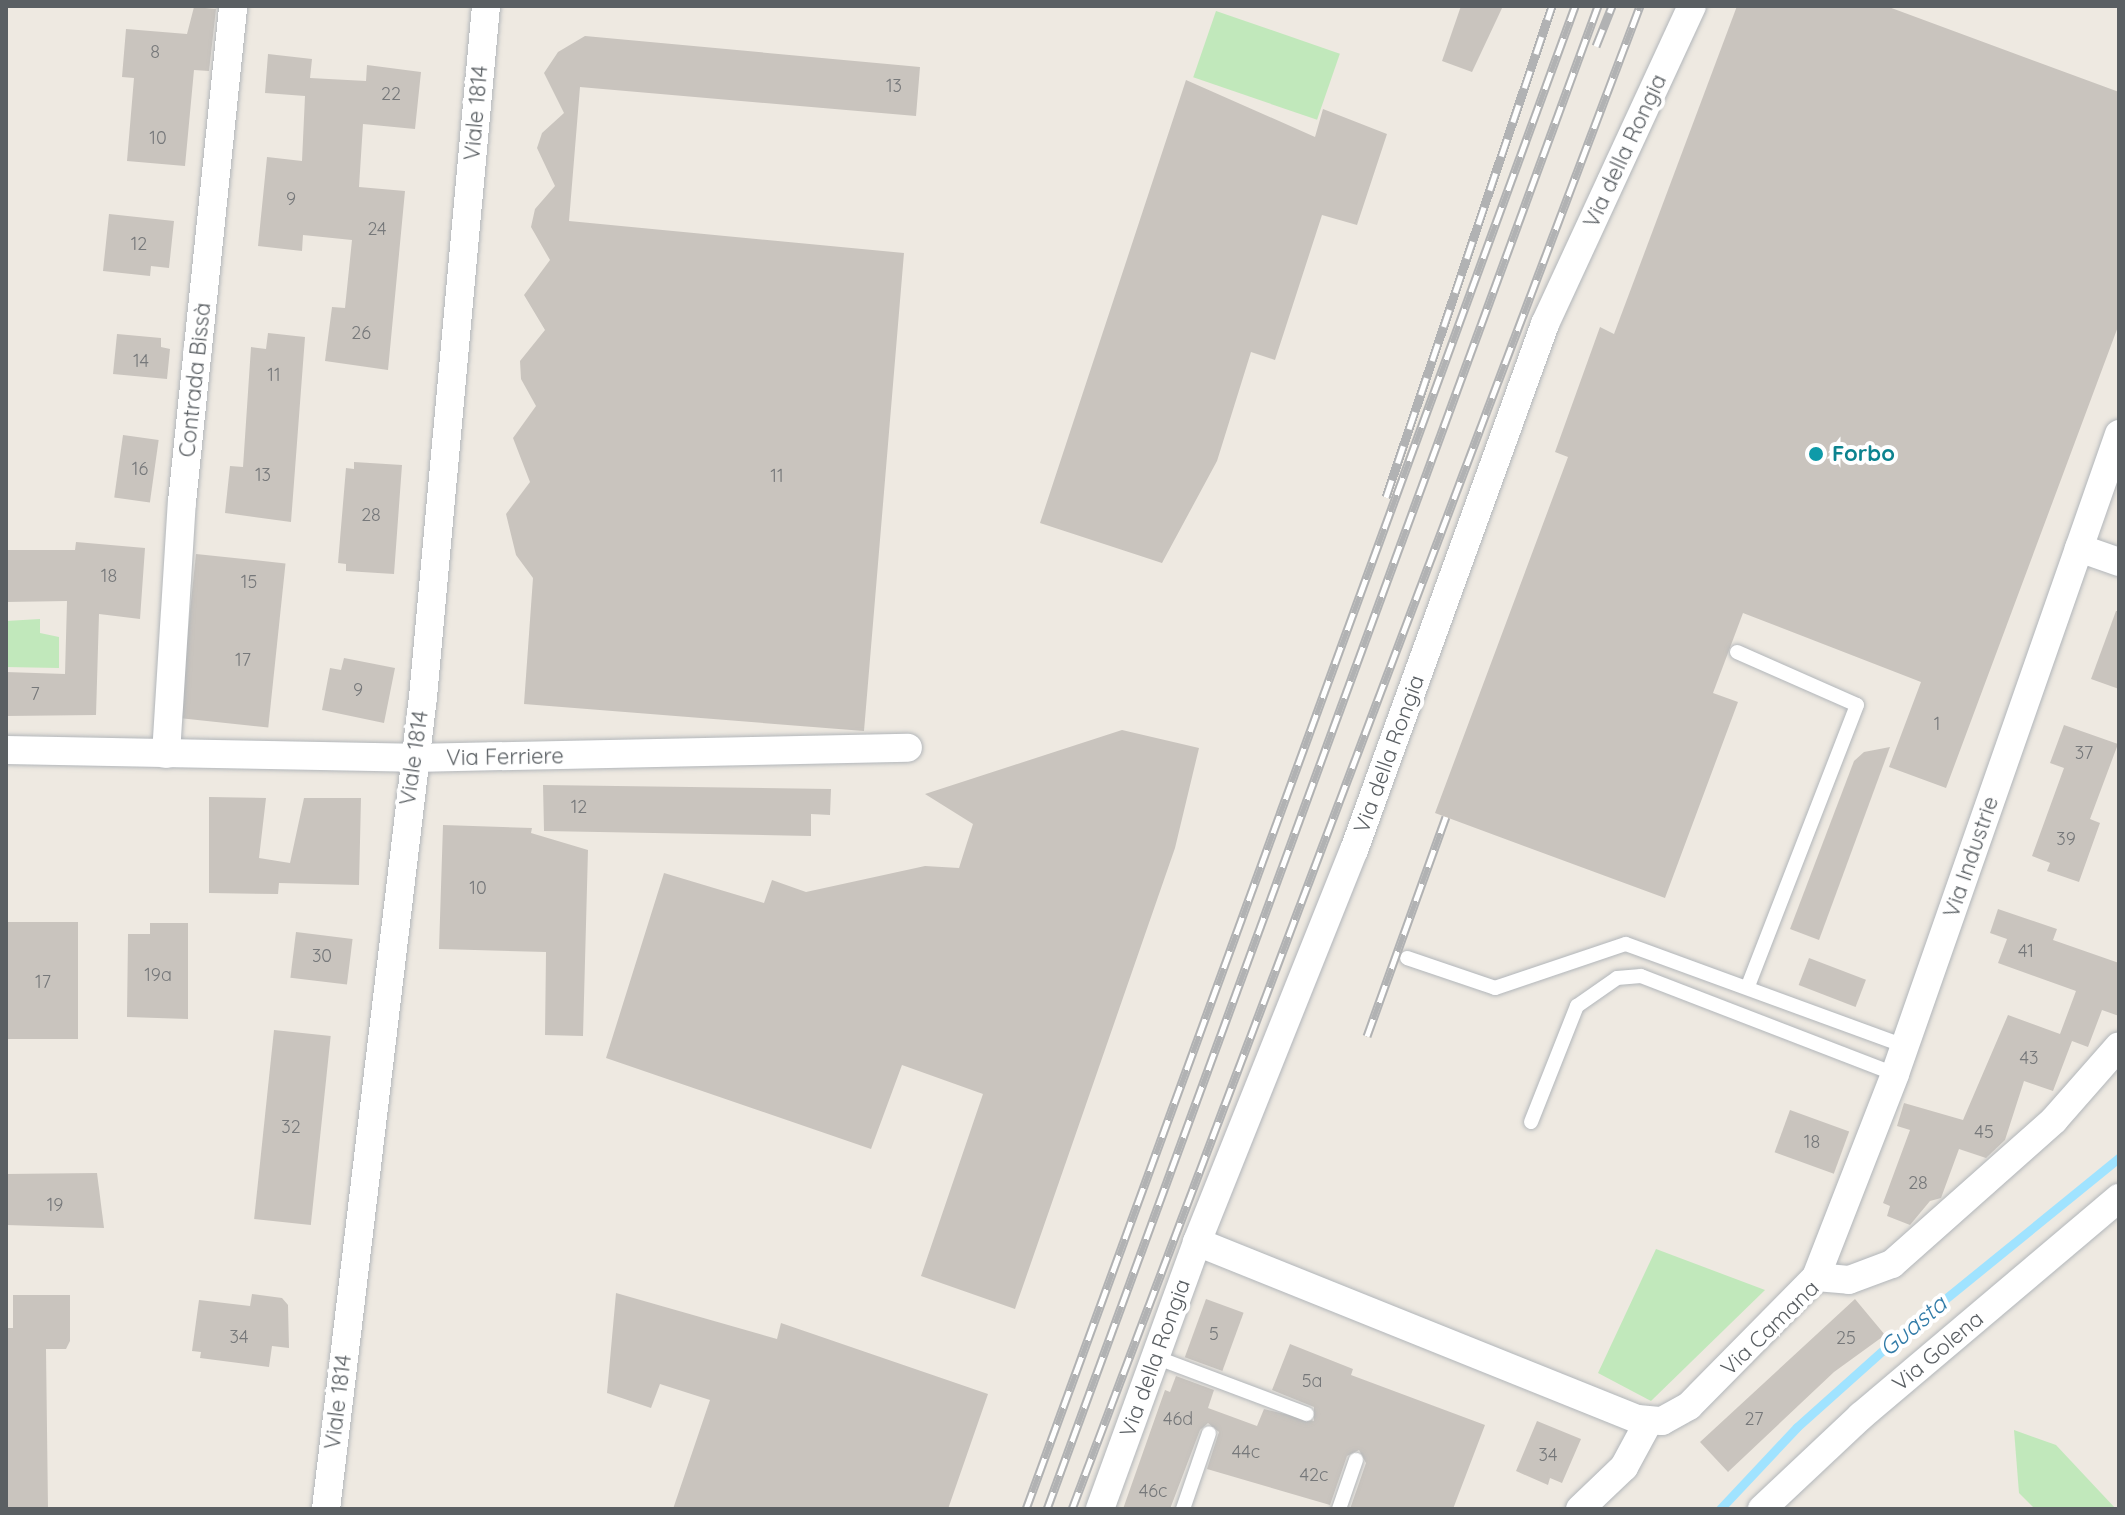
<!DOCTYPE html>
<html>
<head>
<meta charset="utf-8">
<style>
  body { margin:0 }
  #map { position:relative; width:2125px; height:1515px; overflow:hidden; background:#eee9e1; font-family:Quicksand,sans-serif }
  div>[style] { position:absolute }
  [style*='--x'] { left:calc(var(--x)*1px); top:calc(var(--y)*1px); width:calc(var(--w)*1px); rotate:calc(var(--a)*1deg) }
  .green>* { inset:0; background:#c1e8bb; transform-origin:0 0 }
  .stream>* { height:9px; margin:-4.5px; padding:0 4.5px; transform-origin:4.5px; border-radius:4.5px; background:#a0e3ff }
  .building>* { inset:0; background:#c9c4be; transform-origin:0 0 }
  .roads { filter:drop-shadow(0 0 2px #b2b6ba) drop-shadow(0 0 2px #b2b6ba) }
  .lane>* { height:14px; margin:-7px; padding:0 7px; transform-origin:7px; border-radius:7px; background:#fff }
  .street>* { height:28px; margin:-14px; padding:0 14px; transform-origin:14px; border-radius:14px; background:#fff }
  .rail>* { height:9px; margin-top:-4.5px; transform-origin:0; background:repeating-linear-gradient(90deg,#fff 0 18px,#b1b2b3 0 36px); box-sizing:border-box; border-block:2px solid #b1b2b3 }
  .dots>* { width:22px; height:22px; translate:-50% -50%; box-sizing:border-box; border:4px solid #fff; border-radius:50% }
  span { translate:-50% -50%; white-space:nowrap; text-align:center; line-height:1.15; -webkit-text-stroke:8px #fff; paint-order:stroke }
  .number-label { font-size:18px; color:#76787a }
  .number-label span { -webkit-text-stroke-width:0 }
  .street-label { font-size:22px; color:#5a5f63 }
  .culture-label { font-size:22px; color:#0d838f; font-weight:700 }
  .left { translate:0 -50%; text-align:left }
  .water-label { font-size:24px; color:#317ba7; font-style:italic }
  .frame { position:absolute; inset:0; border:8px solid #5a5f63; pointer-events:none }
</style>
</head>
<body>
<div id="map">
  <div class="green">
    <div style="left:1216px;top:11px;width:131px;height:70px;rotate:19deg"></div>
    <div style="clip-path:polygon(40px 619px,40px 633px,59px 637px,59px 668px,6px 667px,6px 621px)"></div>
    <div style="clip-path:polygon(1656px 1249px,1765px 1290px,1651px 1401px,1598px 1373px)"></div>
    <div style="clip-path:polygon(2014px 1430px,2056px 1445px,2116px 1509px,2035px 1509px,2019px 1493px)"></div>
  </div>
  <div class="stream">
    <div style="--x:1720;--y:1509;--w:112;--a:-46.8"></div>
    <div style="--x:1797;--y:1427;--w:126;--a:-41.8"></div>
    <div style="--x:1891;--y:1343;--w:294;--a:-39.1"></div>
  </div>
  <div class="building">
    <div style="clip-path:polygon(1461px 6px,1503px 6px,1472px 72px,1442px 61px)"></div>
    <div style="clip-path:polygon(1737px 6px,1886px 6px,2119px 92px,2119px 324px,1946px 788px,1889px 767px,1921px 682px,1743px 613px,1713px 693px,1738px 702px,1665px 898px,1435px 813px,1568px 457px,1555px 452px,1600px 327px,1614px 334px)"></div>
    <div style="clip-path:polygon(194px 7px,216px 9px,209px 71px,194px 70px,185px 166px,127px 161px,134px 78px,122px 77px,126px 29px,187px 34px)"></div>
    <div style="clip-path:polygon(585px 36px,920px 67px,916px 116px,580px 87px,569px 221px,904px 253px,864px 731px,524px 704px,533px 578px,516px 555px,506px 514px,530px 482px,513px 438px,536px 406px,521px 379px,520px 361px,545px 330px,524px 295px,550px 260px,531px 227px,535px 209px,555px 186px,537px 148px,542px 133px,564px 113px,544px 73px,558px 52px)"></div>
    <div style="clip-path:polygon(268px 54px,312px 59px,310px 78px,366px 81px,367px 65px,421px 72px,415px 129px,363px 124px,359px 187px,405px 191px,388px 370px,325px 361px,332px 307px,345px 308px,352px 240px,303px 235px,302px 251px,258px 246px,267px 157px,302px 161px,305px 96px,265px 93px)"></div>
    <div style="clip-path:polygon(1186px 80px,1315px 137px,1323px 109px,1387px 134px,1357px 225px,1322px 215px,1275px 360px,1251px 352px,1217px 461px,1162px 563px,1040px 523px)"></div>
    <div style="clip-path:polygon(109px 214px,174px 221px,169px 268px,151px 266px,150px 276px,103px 271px)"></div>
    <div style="clip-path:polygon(268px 333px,305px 337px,291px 522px,225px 513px,230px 466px,243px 467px,251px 347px,266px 349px)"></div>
    <div style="clip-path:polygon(117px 334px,161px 338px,161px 347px,170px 349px,167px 379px,113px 374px)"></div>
    <div style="left:123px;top:435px;width:36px;height:63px;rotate:8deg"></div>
    <div style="clip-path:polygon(354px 462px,402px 465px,394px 574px,346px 571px,346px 564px,338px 563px,346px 468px,354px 469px)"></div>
    <div style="clip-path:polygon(76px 542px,145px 548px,140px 619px,99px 614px,96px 715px,6px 716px,6px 672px,65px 674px,67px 601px,6px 602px,6px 550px,75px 550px)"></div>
    <div style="left:196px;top:554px;width:90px;height:165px;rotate:6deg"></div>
    <div style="clip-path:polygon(2116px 611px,2119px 611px,2119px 689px,2091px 679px)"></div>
    <div style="clip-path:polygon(344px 658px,395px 668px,384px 723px,322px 710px,330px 668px,341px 670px)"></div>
    <div style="clip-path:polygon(2064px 725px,2118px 744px,2090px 819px,2100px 823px,2079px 882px,2047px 871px,2050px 863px,2032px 856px,2064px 768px,2050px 763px)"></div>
    <div style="clip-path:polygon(1122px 730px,1199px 748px,1175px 848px,1015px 1309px,921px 1276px,983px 1094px,902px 1065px,871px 1149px,606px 1058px,664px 873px,764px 903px,772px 880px,806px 892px,925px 866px,959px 868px,973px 824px,925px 794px)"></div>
    <div style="clip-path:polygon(1890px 747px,1819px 940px,1790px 929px,1854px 761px,1864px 752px)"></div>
    <div style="clip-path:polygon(543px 785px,831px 789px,830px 815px,811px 814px,811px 836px,544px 831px)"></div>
    <div style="clip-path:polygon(209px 797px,266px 798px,259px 858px,290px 863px,304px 798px,361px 798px,359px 885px,279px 883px,278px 894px,209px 893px)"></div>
    <div style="clip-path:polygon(443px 825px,532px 828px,531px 833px,588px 850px,583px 1036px,545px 1035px,546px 952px,439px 949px)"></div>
    <div style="clip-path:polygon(1998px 909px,2057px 929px,2053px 940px,2119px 963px,2119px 1016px,2102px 1010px,2088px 1047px,2072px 1041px,2053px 1091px,2024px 1081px,2005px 1140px,1986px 1158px,1959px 1149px,1941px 1198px,1930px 1201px,1910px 1225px,1887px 1216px,1890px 1206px,1883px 1203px,1910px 1130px,1897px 1126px,1904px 1103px,1963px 1120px,2008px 1015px,2060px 1034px,2076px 991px,1998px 963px,2007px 939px,1990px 933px)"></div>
    <div style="left:8px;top:922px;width:70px;height:117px"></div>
    <div style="clip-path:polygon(150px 923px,188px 923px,188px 1019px,127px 1017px,128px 934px,150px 934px)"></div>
    <div style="left:296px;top:932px;width:57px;height:46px;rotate:7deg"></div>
    <div style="left:1809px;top:958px;width:61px;height:29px;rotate:21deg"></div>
    <div style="left:274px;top:1030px;width:57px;height:190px;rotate:6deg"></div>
    <div style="left:1790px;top:1110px;width:63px;height:45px;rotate:20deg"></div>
    <div style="clip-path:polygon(97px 1173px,104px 1228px,6px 1225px,6px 1174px)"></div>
    <div style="clip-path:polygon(616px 1293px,777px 1339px,781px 1323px,988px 1394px,948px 1509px,673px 1509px,710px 1400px,660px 1384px,651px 1408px,607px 1393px)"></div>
    <div style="clip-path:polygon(252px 1294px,282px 1298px,288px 1305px,289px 1348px,272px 1346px,269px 1367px,200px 1358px,201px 1352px,192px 1351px,199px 1300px,250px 1306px)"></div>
    <div style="clip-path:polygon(13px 1295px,70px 1295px,70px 1341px,66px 1349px,46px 1349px,48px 1509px,6px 1509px,6px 1328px,13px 1328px)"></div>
    <div style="left:1206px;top:1299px;width:40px;height:62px;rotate:20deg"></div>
    <div style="clip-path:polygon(1855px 1299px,1885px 1335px,1834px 1372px,1728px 1472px,1700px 1442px)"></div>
    <div style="clip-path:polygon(1290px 1344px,1353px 1369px,1351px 1375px,1485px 1425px,1453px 1509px,1350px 1509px,1366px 1463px,1359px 1450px,1347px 1456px,1330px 1505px,1207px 1469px,1219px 1432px,1208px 1423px,1200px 1430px,1170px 1509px,1123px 1509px,1165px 1390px,1170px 1392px,1176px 1376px,1214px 1390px,1208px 1408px,1257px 1426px,1264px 1409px,1314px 1421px,1314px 1407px,1272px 1390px)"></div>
    <div style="clip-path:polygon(1537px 1421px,1581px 1439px,1562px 1483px,1550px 1478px,1548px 1485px,1516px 1471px)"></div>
  </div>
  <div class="roads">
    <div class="lane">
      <div style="--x:1737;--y:652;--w:131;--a:23.8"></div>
      <div style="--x:1857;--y:705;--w:301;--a:111.2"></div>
      <div style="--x:1407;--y:958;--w:93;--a:18.8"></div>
      <div style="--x:1495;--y:988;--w:138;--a:-18.6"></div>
      <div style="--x:1626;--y:944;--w:297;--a:20.1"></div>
      <div style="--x:1531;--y:1122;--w:125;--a:-68.4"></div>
      <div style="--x:1577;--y:1006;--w:49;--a:-35"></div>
      <div style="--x:1617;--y:978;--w:24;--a:-5"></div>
      <div style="--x:1641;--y:976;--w:272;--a:21.1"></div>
      <div style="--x:1155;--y:1357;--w:162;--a:20.6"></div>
      <div style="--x:1183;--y:1509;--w:80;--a:-71.1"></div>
      <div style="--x:1339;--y:1509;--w:52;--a:-70.9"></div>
    </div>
    <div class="street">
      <div style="--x:2079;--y:548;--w:42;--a:19.3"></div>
      <div style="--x:6;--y:750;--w:407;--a:1.1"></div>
      <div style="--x:413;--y:758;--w:495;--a:-1.2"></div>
      <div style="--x:166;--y:754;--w:253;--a:-86.4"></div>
      <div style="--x:182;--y:502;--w:499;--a:-84.1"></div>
      <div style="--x:1197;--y:1242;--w:475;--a:21.9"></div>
      <div style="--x:1638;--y:1419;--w:24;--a:5"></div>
      <div style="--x:1662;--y:1421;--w:31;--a:-29"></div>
      <div style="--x:1689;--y:1406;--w:181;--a:-45.4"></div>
      <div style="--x:1816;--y:1277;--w:218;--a:-68.7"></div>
      <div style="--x:1895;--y:1074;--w:678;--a:-70.71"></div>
      <div style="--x:1816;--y:1277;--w:33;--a:5"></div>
      <div style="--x:1849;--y:1280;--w:46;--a:-20.4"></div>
      <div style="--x:1892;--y:1264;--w:217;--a:-41.6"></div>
      <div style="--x:2054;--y:1120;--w:98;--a:-48.7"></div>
      <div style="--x:326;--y:1509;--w:818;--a:-83.19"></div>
      <div style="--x:423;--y:697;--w:694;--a:-84.79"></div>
      <div style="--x:1100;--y:1509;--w:284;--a:-70"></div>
      <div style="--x:1197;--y:1242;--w:422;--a:-68.2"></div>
      <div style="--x:1354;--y:850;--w:560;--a:-70.04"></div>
      <div style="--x:1545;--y:324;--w:350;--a:-65.2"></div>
      <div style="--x:1580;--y:1509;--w:61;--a:-43.7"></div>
      <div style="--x:1624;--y:1467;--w:52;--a:-61.5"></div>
      <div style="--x:1762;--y:1509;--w:136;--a:-43.2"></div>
      <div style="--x:1861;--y:1416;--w:338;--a:-40.2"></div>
    </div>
  </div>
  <div class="rail">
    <div style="--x:1596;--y:46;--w:43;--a:-68.2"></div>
    <div style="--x:1386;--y:497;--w:518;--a:-71.32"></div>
    <div style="--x:1367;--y:1036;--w:233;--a:-70.2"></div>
    <div style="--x:1026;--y:1509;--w:1600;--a:-69.93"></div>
    <div style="--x:1047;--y:1509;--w:1601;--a:-69.87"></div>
    <div style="--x:1072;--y:1509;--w:1607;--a:-69.3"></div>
  </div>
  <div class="dots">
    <div style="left:1816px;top:454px;background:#0f9aa8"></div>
  </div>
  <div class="number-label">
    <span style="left:155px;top:52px">8</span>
    <span style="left:894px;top:86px">13</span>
    <span style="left:391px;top:94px">22</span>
    <span style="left:158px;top:138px">10</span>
    <span style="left:291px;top:199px">9</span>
    <span style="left:377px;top:229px">24</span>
    <span style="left:139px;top:244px">12</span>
    <span style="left:361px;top:333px">26</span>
    <span style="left:141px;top:361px">14</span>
    <span style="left:274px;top:375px">11</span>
    <span style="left:140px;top:469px">16</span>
    <span style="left:263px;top:475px">13</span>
    <span style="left:777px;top:476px">11</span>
    <span style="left:371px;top:515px">28</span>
    <span style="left:109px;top:576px">18</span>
    <span style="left:249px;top:582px">15</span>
    <span style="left:243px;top:660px">17</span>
    <span style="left:358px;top:690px">9</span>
    <span style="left:35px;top:694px">7</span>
    <span style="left:1937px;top:724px">1</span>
    <span style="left:2084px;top:753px">37</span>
    <span style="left:579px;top:807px">12</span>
    <span style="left:2066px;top:839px">39</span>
    <span style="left:478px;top:888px">10</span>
    <span style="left:2026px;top:951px">41</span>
    <span style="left:322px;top:956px">30</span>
    <span style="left:158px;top:975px">19a</span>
    <span style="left:43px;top:982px">17</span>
    <span style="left:2029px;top:1058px">43</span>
    <span style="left:291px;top:1127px">32</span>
    <span style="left:1984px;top:1132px">45</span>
    <span style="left:1812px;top:1142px">18</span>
    <span style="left:1918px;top:1183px">28</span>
    <span style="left:55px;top:1205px">19</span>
    <span style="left:1214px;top:1334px">5</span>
    <span style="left:239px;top:1337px">34</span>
    <span style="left:1846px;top:1338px">25</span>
    <span style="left:1312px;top:1381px">5a</span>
    <span style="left:1178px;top:1419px">46d</span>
    <span style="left:1754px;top:1419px">27</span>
    <span style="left:1246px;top:1452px">44c</span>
    <span style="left:1548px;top:1455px">34</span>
    <span style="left:1314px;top:1475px">42c</span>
    <span style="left:1153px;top:1491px">46c</span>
  </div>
  <div class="street-label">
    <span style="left:476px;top:113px;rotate:-85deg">Viale 1814</span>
    <span style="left:1625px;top:151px;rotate:-65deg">Via della Rongia</span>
    <span style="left:195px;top:380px;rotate:-84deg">Contrada Bissà</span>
    <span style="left:1389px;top:754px;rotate:-70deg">Via della Rongia</span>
    <span style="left:505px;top:757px;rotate:-1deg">Via Ferriere</span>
    <span style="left:414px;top:758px;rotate:-82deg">Viale 1814</span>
    <span style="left:1971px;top:857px;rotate:-71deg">Via Industrie</span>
    <span style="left:1770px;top:1328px;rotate:-44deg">Via Camana</span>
    <span style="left:1938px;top:1351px;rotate:-40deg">Via Golena</span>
    <span style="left:1155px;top:1358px;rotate:-70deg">Via della Rongia</span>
    <span style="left:338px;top:1402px;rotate:-83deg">Viale 1814</span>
  </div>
  <div class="culture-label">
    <span class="left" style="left:1832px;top:454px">Forbo</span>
  </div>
  <div class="water-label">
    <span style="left:1913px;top:1326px;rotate:-40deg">Guasta</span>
  </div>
  <div class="frame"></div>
</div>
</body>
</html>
